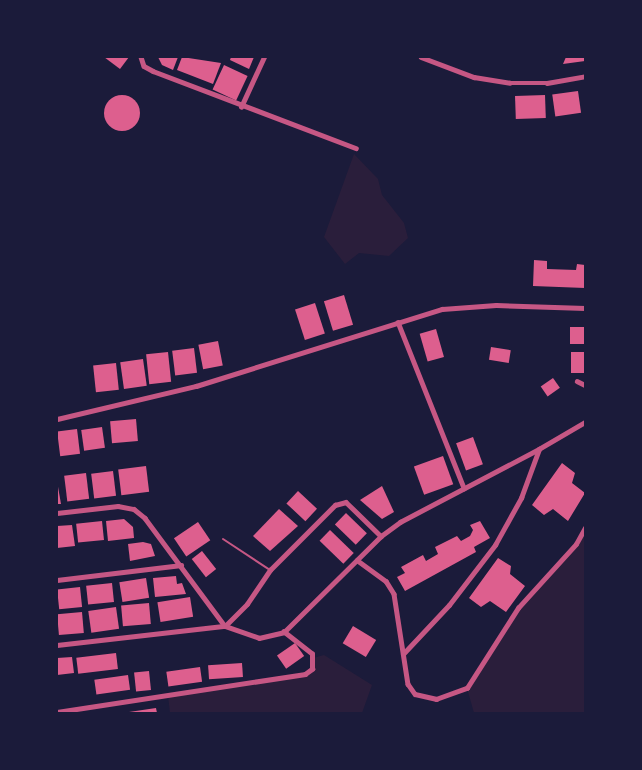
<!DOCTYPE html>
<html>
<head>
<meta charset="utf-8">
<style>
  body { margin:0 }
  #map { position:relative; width:642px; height:770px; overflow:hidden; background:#1b1b3a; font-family:Quicksand,sans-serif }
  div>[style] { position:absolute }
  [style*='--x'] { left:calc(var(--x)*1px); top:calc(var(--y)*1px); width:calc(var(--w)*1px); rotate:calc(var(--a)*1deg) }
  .green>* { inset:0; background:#2a1e3b }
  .building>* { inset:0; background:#dd5f8e; transform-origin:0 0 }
  .round { border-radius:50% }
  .service>* { height:2px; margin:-1px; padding:0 1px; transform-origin:1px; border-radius:1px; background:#c65784 }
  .minor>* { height:4.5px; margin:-2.25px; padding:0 2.25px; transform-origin:2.25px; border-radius:2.25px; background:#c65784 }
  .tertiary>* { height:5px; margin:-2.5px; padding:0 2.5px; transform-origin:2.5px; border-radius:2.5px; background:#c65784 }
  span { translate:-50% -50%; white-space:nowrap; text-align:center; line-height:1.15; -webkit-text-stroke:4.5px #1b1b3a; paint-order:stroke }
  .frame { position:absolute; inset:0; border:58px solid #1b1b3a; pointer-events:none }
</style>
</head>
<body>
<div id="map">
  <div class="green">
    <div style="clip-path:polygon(354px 154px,378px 179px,382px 195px,404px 223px,408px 238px,389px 256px,359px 253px,345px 264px,324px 237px)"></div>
    <div style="clip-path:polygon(585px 528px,585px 713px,474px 713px,467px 688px,518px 608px,576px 544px)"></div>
    <div style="clip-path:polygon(324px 655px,372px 685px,362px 713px,170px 713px,168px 696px,289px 679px,312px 669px,313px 658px)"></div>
  </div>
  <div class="building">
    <div style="clip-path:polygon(104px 57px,129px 57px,120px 69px)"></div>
    <div style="clip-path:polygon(158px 57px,178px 57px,173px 70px,162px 65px)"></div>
    <div style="clip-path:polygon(182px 57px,221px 63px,213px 84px,177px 70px)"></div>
    <div style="clip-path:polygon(231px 57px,254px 57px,249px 69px,230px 60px)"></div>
    <div style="clip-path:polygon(566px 57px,585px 57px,585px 61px,563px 64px)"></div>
    <div style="left:224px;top:65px;width:26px;height:27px;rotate:25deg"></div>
    <div style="left:578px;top:91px;width:22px;height:26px;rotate:82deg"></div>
    <div style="left:545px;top:95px;width:23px;height:30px;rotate:88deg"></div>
    <div class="round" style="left:104px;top:95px;width:36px;height:36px"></div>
    <div style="clip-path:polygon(534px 260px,547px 261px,547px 269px,576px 270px,577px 264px,585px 265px,585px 288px,533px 286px)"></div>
    <div style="left:344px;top:295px;width:31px;height:21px;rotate:73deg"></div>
    <div style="left:315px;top:303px;width:32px;height:21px;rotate:72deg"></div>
    <div style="left:570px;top:327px;width:15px;height:17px"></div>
    <div style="left:436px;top:329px;width:29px;height:17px;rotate:74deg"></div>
    <div style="left:218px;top:341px;width:25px;height:20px;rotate:79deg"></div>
    <div style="left:491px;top:347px;width:20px;height:13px;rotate:9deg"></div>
    <div style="left:194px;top:348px;width:25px;height:22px;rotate:83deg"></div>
    <div style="left:168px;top:352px;width:30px;height:22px;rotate:84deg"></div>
    <div style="left:571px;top:352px;width:14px;height:21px"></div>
    <div style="left:143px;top:359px;width:27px;height:23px;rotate:82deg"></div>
    <div style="left:116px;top:363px;width:27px;height:23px;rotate:84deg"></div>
    <div style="left:553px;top:378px;width:12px;height:15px;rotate:55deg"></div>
    <div style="left:136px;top:419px;width:22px;height:26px;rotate:85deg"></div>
    <div style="left:102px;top:427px;width:21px;height:21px;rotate:82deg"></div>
    <div style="left:77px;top:429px;width:25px;height:20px;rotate:83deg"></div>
    <div style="left:473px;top:437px;width:29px;height:18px;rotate:70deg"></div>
    <div style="left:443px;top:456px;width:30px;height:31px;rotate:70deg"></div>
    <div style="clip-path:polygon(562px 463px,575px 473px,572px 483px,585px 493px,568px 521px,553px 509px,544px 515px,532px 505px)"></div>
    <div style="left:146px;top:466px;width:26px;height:28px;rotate:83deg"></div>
    <div style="left:113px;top:471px;width:25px;height:22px;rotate:83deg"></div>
    <div style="left:86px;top:473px;width:26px;height:22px;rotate:83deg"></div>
    <div style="clip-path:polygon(57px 481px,61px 504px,57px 504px)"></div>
    <div style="clip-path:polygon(382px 486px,394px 512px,382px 519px,360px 500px)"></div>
    <div style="left:298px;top:491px;width:26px;height:17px;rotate:43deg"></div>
    <div style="clip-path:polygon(279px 509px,298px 526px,270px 551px,253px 536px)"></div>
    <div style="left:346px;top:513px;width:29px;height:16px;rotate:44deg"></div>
    <div style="clip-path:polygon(124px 519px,133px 527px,134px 538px,108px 541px,106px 521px)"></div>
    <div style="left:102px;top:521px;width:19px;height:26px;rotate:84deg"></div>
    <div style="clip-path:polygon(480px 521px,490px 538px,474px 547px,476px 552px,405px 591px,397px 577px,405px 573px,401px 567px,423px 555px,426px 561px,438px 554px,435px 547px,457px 536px,461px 541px,470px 536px,473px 530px,470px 525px)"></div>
    <div style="left:198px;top:522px;width:22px;height:29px;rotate:56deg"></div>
    <div style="clip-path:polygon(72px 525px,75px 546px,57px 548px,57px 526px)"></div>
    <div style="left:330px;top:530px;width:33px;height:15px;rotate:44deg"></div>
    <div style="clip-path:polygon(143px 542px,151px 544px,155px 556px,130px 561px,128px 544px)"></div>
    <div style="left:202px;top:551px;width:23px;height:13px;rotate:52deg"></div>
    <div style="clip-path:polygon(498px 558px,511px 566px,510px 574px,525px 586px,506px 612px,490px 601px,481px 607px,469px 598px)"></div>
    <div style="clip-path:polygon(176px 576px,177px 584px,182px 583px,186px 594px,155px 597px,153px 578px)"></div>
    <div style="left:146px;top:578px;width:20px;height:27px;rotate:81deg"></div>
    <div style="left:112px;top:583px;width:19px;height:26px;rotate:84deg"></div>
    <div style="left:80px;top:587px;width:20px;height:23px;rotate:84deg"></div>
    <div style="left:190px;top:597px;width:20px;height:33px;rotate:81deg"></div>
    <div style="left:149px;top:603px;width:21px;height:28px;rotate:85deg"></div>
    <div style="left:116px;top:607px;width:22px;height:28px;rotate:82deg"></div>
    <div style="left:82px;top:612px;width:21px;height:25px;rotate:85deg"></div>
    <div style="left:353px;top:626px;width:27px;height:20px;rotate:31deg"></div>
    <div style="left:295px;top:643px;width:16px;height:22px;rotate:55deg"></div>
    <div style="left:116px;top:653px;width:16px;height:40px;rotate:83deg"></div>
    <div style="clip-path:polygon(72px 657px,74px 673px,57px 675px,57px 658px)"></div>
    <div style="left:242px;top:663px;width:14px;height:34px;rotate:86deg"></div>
    <div style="left:200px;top:667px;width:15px;height:34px;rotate:82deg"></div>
    <div style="left:149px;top:671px;width:19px;height:15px;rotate:84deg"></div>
    <div style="left:128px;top:675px;width:15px;height:34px;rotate:82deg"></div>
    <div style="clip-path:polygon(156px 708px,157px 713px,129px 713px,129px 712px)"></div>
  </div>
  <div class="service">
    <div style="--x:223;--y:539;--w:56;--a:33.4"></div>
  </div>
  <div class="minor">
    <div style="--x:141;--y:57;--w:9;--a:72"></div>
    <div style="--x:144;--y:66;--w:10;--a:29"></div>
    <div style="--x:153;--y:71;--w:217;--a:20.8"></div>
    <div style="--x:421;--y:57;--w:57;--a:20.7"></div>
    <div style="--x:474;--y:77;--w:36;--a:9"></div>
    <div style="--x:510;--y:83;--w:37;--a:0"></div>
    <div style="--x:547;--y:83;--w:39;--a:-10"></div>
    <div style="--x:241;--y:107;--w:55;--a:-65.3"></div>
    <div style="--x:398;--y:322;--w:179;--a:68.3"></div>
    <div style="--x:577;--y:381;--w:9;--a:27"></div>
    <div style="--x:57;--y:513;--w:61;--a:-6.5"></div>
    <div style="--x:118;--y:506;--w:16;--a:11"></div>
    <div style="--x:134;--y:509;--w:14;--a:39"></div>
    <div style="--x:145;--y:518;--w:134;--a:53.5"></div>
    <div style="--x:225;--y:626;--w:36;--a:19"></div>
    <div style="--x:259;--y:638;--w:26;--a:-13"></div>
    <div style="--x:357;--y:560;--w:36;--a:36"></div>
    <div style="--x:386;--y:581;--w:15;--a:58"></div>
    <div style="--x:394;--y:594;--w:91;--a:81.2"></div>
    <div style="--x:408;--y:684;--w:12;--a:55"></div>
    <div style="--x:415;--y:694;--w:22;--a:13"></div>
    <div style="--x:436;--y:699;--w:33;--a:-20"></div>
    <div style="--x:467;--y:688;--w:95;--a:-57.5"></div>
    <div style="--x:518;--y:608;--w:86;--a:-47.8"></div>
    <div style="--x:576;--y:544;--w:18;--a:-61"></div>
    <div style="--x:57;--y:580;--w:125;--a:-6.9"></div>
    <div style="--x:225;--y:626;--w:31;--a:-45"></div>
    <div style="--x:247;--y:604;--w:41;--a:-55.9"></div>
    <div style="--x:270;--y:570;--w:92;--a:-45"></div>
    <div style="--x:335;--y:505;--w:11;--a:-15"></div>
    <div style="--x:346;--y:502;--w:49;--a:44.2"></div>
    <div style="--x:57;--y:645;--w:169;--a:-6.5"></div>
    <div style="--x:403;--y:654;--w:67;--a:-46.8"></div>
    <div style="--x:449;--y:605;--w:76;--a:-52.5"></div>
    <div style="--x:495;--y:545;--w:54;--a:-61"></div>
    <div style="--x:521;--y:498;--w:52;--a:-69.8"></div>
    <div style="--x:539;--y:449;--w:53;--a:-30.4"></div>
    <div style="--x:57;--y:712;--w:251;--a:-8.7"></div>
    <div style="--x:305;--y:674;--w:9;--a:-36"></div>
    <div style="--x:312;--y:669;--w:15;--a:-90"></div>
    <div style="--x:312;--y:654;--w:36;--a:-142"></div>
    <div style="--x:284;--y:632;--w:136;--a:-44.7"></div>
    <div style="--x:381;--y:536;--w:24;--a:-36"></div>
    <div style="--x:400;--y:522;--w:157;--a:-27.7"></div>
  </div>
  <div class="tertiary">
    <div style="--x:57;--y:419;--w:143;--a:-13.4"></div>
    <div style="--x:196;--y:386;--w:258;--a:-17.4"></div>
    <div style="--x:442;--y:309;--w:54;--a:-4.2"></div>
    <div style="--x:496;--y:305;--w:89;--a:1.9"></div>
  </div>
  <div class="frame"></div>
</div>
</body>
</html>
